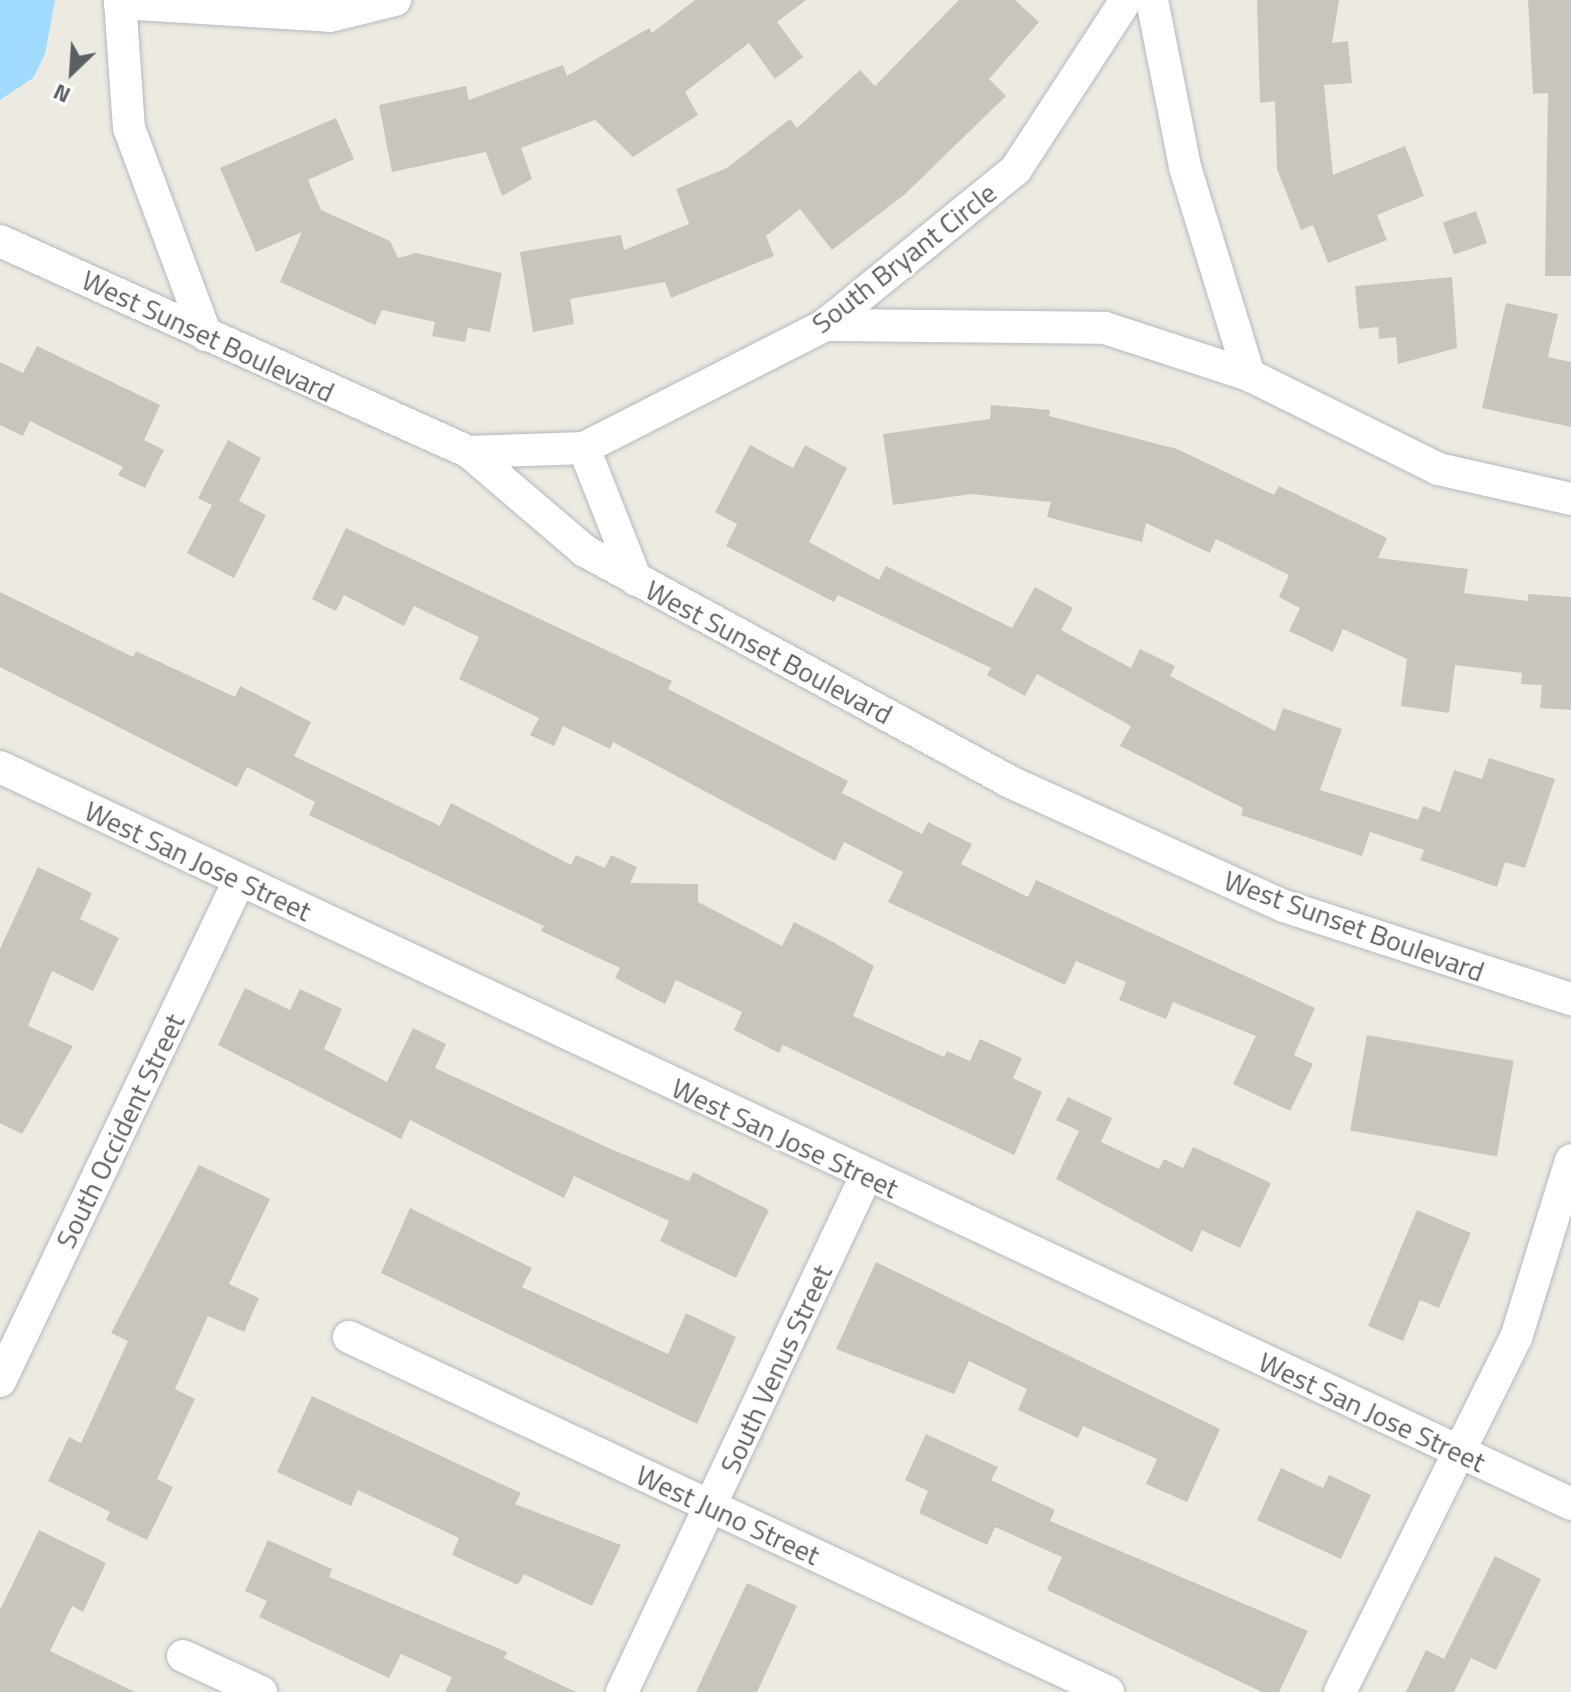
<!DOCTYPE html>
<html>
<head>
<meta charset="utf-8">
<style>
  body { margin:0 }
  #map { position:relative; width:1571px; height:1692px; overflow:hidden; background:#edeae2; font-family:"Titillium Web",sans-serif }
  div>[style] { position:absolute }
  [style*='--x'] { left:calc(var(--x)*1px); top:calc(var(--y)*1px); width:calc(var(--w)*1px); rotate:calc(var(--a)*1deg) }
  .water>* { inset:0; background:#a0dbff }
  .building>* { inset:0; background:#c8c5bf; transform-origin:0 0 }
  .roads { filter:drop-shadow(0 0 2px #b5b8bd) drop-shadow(0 0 2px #b5b8bd) }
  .street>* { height:32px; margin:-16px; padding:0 16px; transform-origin:16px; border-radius:16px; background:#fff }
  span { translate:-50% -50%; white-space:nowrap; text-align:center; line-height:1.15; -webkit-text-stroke:6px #fff; paint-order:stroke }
  .street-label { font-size:28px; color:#5a5f63 }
  .north { position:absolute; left:32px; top:32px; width:80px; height:80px; -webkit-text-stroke:6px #fff; paint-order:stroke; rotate:205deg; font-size:22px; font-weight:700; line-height:32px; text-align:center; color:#5a5f63 }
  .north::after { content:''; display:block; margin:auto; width:28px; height:36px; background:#5a5f63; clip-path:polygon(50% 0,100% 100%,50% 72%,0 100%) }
</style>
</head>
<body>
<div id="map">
  <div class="water">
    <div style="clip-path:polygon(0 0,55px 0,45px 54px,33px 78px,0 100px)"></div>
  </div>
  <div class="building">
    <div style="clip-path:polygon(695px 0,806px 0,777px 22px,803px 57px,775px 79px,749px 43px,685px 92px,698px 115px,633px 157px,595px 120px,521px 148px,532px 179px,502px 196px,486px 152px,392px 172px,379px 105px,466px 86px,469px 100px,563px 65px,567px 76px,649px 28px,652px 33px)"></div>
    <div style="clip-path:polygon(959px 0,1015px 0,1039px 22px,989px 79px,1006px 96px,904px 195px,832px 250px,800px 209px,766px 236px,774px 256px,671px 298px,665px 282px,570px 299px,574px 324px,533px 332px,520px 252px,621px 235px,624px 250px,689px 224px,676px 189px,727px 168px,790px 119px,797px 128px,860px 70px,875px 86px)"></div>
    <div style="clip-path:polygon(1257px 0,1339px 0,1332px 43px,1348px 41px,1352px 83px,1324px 85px,1333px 175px,1405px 146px,1424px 196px,1377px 215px,1387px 240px,1328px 263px,1313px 225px,1301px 230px,1277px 169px,1275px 101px,1260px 103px)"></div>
    <div style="clip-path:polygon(1528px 0,1571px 0,1571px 276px,1545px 276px,1548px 93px,1533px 94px)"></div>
    <div style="clip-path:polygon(336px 118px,354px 159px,308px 180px,321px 210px,390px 241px,398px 258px,416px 253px,502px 273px,490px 332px,468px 328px,465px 342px,432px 336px,435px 322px,382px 310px,375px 325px,280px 282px,302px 232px,256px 252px,220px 168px)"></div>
    <div style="left:1476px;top:211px;width:34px;height:35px;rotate:71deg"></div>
    <div style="clip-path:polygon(1452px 277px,1457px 348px,1398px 364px,1396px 337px,1379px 339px,1378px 327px,1359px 329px,1355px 286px)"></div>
    <div style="clip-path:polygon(1506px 303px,1558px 314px,1548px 357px,1571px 362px,1571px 427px,1482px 408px)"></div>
    <div style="clip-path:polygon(37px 346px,160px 405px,144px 440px,164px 450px,145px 488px,118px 475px,123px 467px,30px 421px,23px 436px,0 425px,0 362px,23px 373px)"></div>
    <div style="clip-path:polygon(991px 405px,1050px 410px,1049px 416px,1177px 449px,1274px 495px,1279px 486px,1387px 538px,1378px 558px,1468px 569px,1464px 593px,1528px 601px,1528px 594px,1571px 597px,1571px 710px,1540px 708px,1542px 685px,1521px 684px,1522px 673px,1455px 665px,1449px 713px,1401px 706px,1407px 659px,1343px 629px,1333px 652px,1289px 631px,1300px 608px,1279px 597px,1289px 575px,1216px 539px,1210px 553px,1146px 523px,1142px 542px,1047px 517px,1051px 502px,971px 494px,893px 505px,883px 434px,990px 419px)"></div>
    <div style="clip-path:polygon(228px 440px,261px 458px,239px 501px,266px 515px,234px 578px,187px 553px,212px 505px,198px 498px)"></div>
    <div style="clip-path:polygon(750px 445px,793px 468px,805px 445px,847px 468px,809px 542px,879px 580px,886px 566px,1012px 628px,1035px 587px,1073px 608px,1061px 630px,1131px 668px,1140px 649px,1175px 666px,1170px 676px,1275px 731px,1283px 708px,1342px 729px,1320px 790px,1418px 820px,1423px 806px,1440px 812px,1454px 770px,1482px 779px,1489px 758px,1555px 779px,1525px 868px,1505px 862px,1497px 887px,1420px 860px,1424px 850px,1370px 832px,1362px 856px,1241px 815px,1243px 808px,1120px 746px,1131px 726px,1037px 674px,1025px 696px,987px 675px,991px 668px,838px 595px,834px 602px,726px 546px,737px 524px,715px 512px)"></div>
    <div style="clip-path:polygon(346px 528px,672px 681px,668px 689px,848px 781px,842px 793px,922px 834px,928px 822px,972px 844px,961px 864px,1028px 897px,1036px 880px,1315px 1008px,1294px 1055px,1313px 1064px,1290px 1111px,1233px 1084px,1256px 1036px,1173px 1002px,1166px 1019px,1119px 1000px,1126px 982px,1076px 961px,1065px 985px,888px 902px,903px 872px,844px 842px,835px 861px,613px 742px,610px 749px,563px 726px,554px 746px,530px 735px,539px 718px,459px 679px,479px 637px,414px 606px,404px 626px,344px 595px,336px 611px,312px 599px)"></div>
    <div style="clip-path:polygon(0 592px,133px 657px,136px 651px,235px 697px,240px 686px,311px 722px,294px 756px,440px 826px,451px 803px,571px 865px,576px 855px,605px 868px,611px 855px,637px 867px,630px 883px,698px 884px,698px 902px,782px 946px,794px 922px,833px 942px,874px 966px,853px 1016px,944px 1057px,947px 1051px,970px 1061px,980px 1039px,1022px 1058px,1013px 1078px,1042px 1092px,1014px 1155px,783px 1045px,779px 1053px,734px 1030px,742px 1012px,676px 980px,665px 1004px,615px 978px,620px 968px,541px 931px,544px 926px,309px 815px,315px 802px,247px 767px,237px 787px,0 667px)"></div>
    <div style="clip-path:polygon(38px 867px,92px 893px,80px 919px,119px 938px,93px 991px,52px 971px,28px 1026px,73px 1046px,22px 1134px,0 1123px,0 949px)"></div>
    <div style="clip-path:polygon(245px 988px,290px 1010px,300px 989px,342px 1009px,324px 1049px,387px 1082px,413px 1028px,446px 1044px,435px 1068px,613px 1150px,689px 1181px,693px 1172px,769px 1210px,736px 1278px,660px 1241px,669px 1221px,574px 1176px,564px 1198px,410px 1120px,401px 1139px,218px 1045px)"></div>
    <div style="left:1367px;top:1035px;width:149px;height:97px;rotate:10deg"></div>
    <div style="clip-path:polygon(1068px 1097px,1112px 1118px,1101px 1142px,1159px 1169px,1164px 1159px,1183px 1168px,1193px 1147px,1271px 1183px,1240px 1248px,1202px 1230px,1192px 1252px,1056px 1179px,1079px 1131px,1056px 1120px)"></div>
    <div style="clip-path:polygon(199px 1165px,270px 1199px,229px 1284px,259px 1298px,244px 1332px,208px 1316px,175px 1389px,195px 1399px,157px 1479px,173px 1487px,147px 1540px,106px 1520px,110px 1512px,48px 1481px,69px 1437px,81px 1443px,128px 1341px,111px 1333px)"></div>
    <div style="clip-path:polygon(410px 1208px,532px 1268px,522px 1287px,668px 1354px,686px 1313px,736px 1337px,697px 1424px,381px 1273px)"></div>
    <div style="clip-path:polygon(1417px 1210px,1471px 1233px,1439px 1308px,1420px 1300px,1403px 1341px,1368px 1326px)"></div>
    <div style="clip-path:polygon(876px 1262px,1220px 1429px,1187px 1502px,1146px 1484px,1157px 1459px,1083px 1426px,1078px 1438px,1018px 1410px,1027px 1389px,969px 1361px,954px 1394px,836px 1349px)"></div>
    <div style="clip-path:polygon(312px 1396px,521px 1493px,515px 1504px,621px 1545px,592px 1606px,524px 1574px,518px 1585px,452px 1555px,459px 1538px,358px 1490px,351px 1506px,277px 1472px)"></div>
    <div style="clip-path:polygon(926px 1434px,998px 1467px,991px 1480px,1055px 1510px,1050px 1521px,1308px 1631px,1279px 1692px,1262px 1692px,1047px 1590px,1062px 1557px,995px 1527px,987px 1545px,919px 1513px,928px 1491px,905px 1480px)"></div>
    <div style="clip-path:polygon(1281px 1468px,1323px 1488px,1329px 1475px,1371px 1495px,1341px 1559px,1257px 1520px)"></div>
    <div style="clip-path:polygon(39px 1530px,106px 1563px,83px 1612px,72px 1606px,50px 1651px,135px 1692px,0 1692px,0 1610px)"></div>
    <div style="clip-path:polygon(268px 1540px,332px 1569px,329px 1577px,507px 1652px,504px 1658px,576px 1692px,445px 1692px,452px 1677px,401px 1654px,389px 1678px,259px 1617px,267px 1601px,245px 1591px)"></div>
    <div style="clip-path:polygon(1495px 1556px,1541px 1579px,1496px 1670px,1471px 1658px,1454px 1692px,1406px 1692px,1426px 1650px,1444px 1659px)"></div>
    <div style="clip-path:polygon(747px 1583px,797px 1606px,757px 1692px,696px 1692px)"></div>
  </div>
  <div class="roads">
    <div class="street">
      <div style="--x:120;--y:0;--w:128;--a:86"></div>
      <div style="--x:129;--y:128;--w:221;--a:69.6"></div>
      <div style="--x:1152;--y:0;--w:170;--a:78.8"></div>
      <div style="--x:1185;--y:167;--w:218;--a:72.9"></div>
      <div style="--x:120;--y:3;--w:210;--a:3.5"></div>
      <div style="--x:330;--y:16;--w:67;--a:-13.8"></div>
      <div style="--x:0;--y:241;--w:514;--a:24.22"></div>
      <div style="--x:469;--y:452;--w:153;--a:40.5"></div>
      <div style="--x:585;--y:551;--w:481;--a:28.5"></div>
      <div style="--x:1008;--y:781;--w:303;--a:24.4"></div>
      <div style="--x:1284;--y:906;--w:302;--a:18"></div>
      <div style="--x:825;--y:325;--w:280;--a:0.6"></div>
      <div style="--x:1105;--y:328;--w:151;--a:18.1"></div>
      <div style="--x:1249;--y:375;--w:211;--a:26.4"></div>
      <div style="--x:1438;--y:469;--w:136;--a:12.7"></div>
      <div style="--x:584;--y:448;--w:142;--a:68.5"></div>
      <div style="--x:469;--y:452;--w:115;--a:-2"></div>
      <div style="--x:584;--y:448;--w:271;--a:-27"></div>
      <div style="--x:825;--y:325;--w:247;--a:-39.2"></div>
      <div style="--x:1016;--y:169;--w:202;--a:-56.9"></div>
      <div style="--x:0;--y:767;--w:1735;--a:25.13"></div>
      <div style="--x:349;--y:1337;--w:838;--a:25.07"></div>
      <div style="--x:0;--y:1381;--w:554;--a:-64.45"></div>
      <div style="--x:183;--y:1656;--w:86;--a:24.8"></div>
      <div style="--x:622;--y:1692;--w:571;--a:-64.69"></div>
      <div style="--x:1340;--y:1692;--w:395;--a:-63.6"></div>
      <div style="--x:1516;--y:1338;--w:186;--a:-72.8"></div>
    </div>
  </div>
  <div class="street-label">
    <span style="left:904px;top:258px;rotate:-38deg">South Bryant Circle</span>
    <span style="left:208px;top:336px;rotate:25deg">West Sunset Boulevard</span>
    <span style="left:769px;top:652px;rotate:28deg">West Sunset Boulevard</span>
    <span style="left:198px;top:861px;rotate:25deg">West San Jose Street</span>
    <span style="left:1354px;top:926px;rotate:20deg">West Sunset Boulevard</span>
    <span style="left:120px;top:1131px;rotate:-64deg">South Occident Street</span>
    <span style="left:785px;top:1138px;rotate:25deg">West San Jose Street</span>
    <span style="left:776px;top:1369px;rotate:-65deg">South Venus Street</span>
    <span style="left:1372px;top:1412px;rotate:25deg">West San Jose Street</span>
    <span style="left:728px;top:1515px;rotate:25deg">West Juno Street</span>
  </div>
  <div class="north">N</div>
</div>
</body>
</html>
